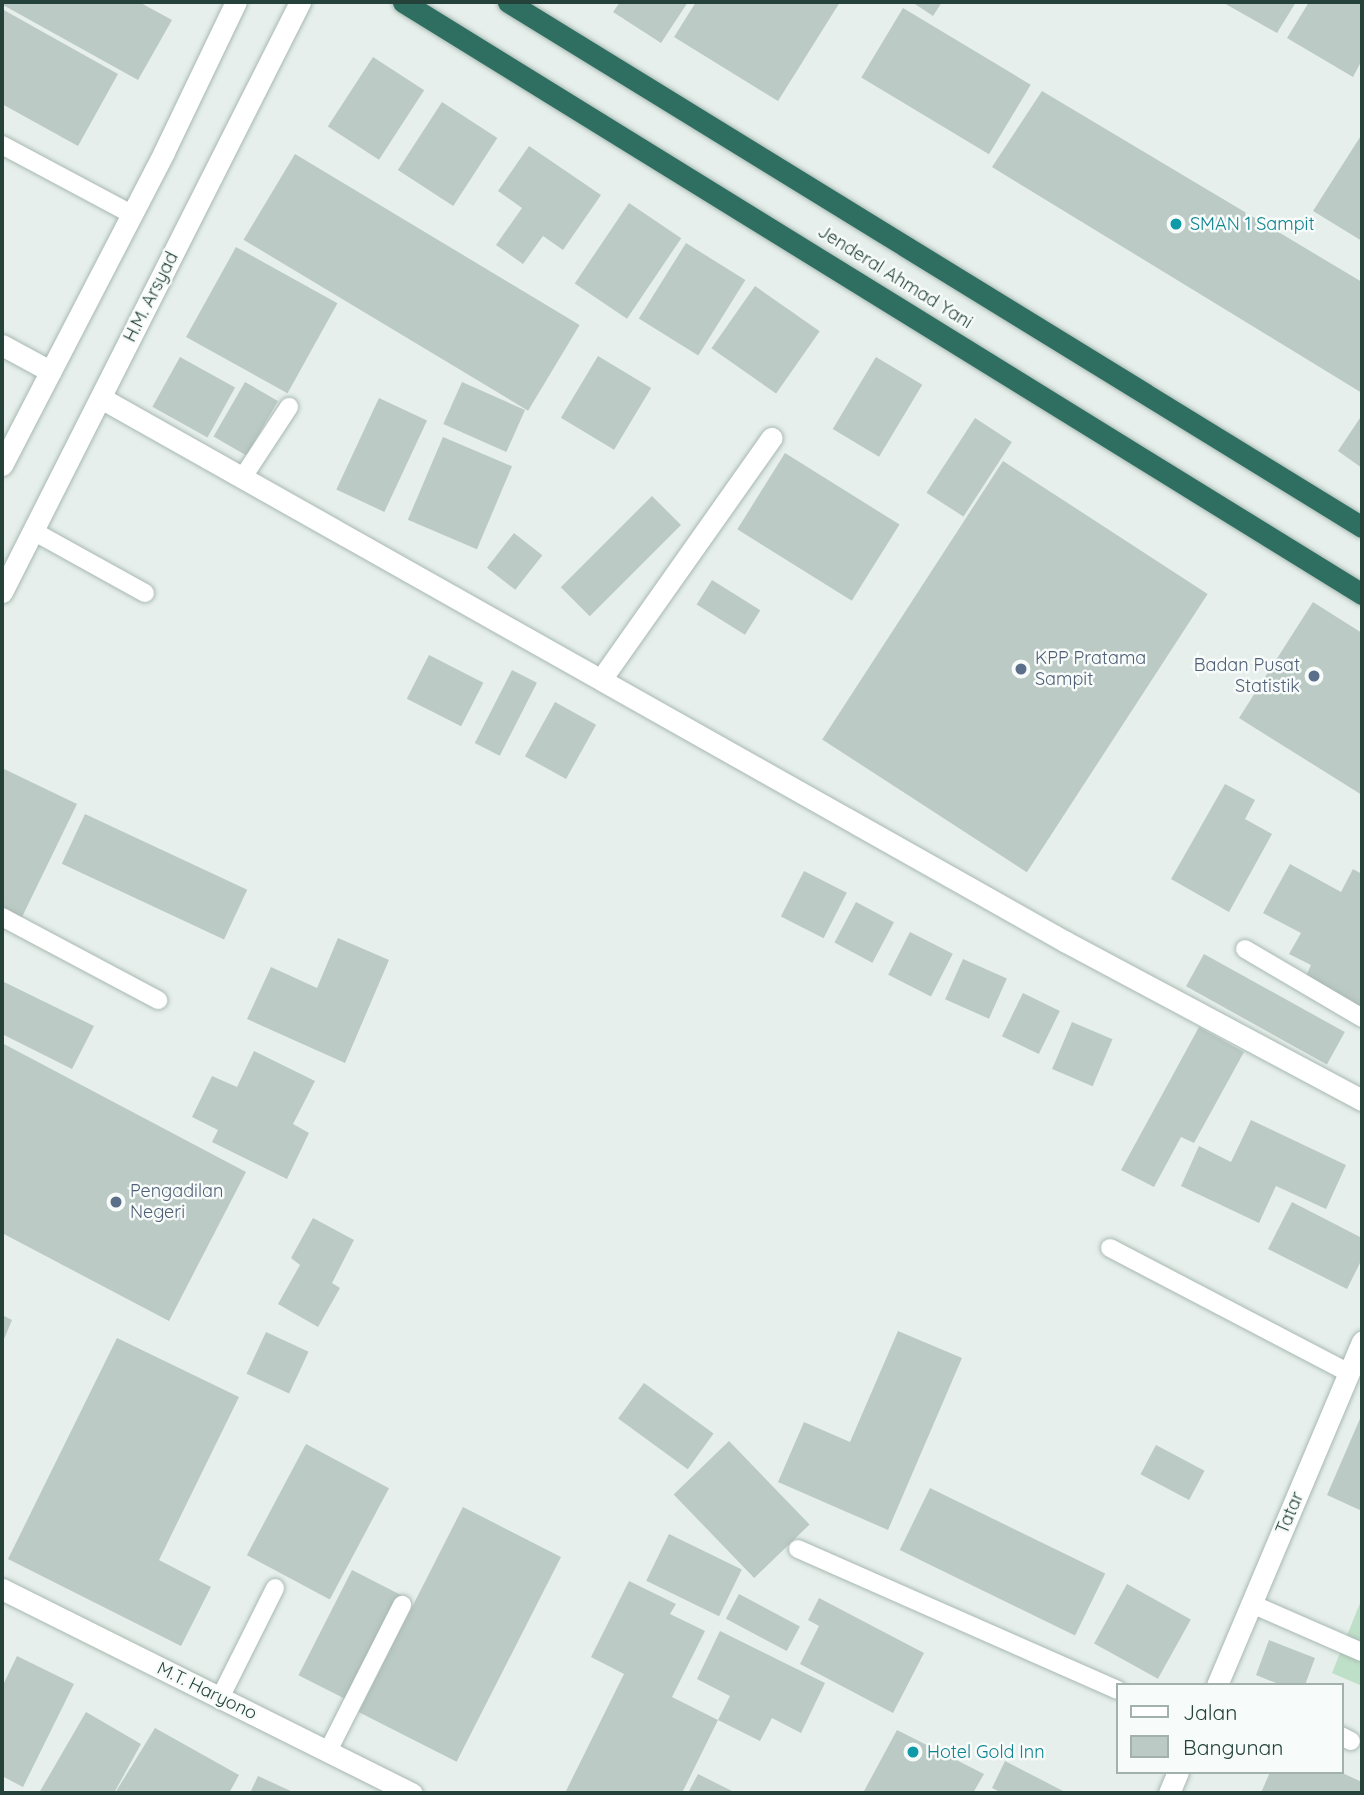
<!DOCTYPE html>
<html>
<head>
<meta charset="utf-8">
<style>
  body { margin:0 }
  #map { position:relative; width:1364px; height:1795px; overflow:hidden; background:#e6efeb; font-family:Quicksand,sans-serif }
  div>[style] { position:absolute }
  [style*='--x'] { left:calc(var(--x)*1px); top:calc(var(--y)*1px); width:calc(var(--w)*1px); rotate:calc(var(--a)*1deg) }
  .green>* { inset:0; background:#bfe0c8 }
  .building>* { inset:0; background:#bbcac4; transform-origin:0 0 }
  .roads { filter:drop-shadow(0 0 2px #a8b8b2) drop-shadow(0 0 2px #a8b8b2) }
  .lane>* { height:18px; margin:-9px; padding:0 9px; transform-origin:9px; border-radius:9px; background:#fff }
  .street>* { height:21px; margin:-10.5px; padding:0 10.5px; transform-origin:10.5px; border-radius:10.5px; background:#fff }
  .secondary>* { height:21px; margin:-10.5px; padding:0 10.5px; transform-origin:10.5px; border-radius:10.5px; background:#fff }
  .highway>* { height:21px; margin:-10.5px; padding:0 10.5px; transform-origin:10.5px; border-radius:10.5px; background:#2f6f62 }
  .dots>* { width:19px; height:19px; translate:-50% -50%; box-sizing:border-box; border:4px solid #f7fbf9; border-radius:50% }
  span { translate:-50% -50%; white-space:nowrap; text-align:center; line-height:1.15; -webkit-text-stroke:5px #f7fbf9; paint-order:stroke }
  .culture-label { font-size:18px; color:#0d838f }
  .left { translate:0 -50%; text-align:left }
  .street-label { font-size:18px; color:#24423a }
  .service-label { font-size:18px; color:#4e5e75 }
  .right { translate:-100% -50%; text-align:right }
  .frame { position:absolute; inset:0; border:4px solid #24423a; pointer-events:none }
  .legend { position:absolute; left:1116px; top:1683px; width:228px; height:91px; box-sizing:border-box; background:#f7fbf9; border:2px solid #a3b1ad; margin:0; padding:9px 12px; list-style:none; font-size:21px; color:#24423a }
  .legend li { display:flex; align-items:center; gap:14px; height:35px }
  .legend b { width:35px; border:2px solid #a3b1ad }
</style>
</head>
<body>
<div id="map">
  <div class="green">
    <div style="clip-path:polygon(1362px 1598px,1362px 1686px,1332px 1673px)"></div>
  </div>
  <div class="building">
    <div style="clip-path:polygon(5px 2px,139px 2px,172px 20px,138px 80px,3px 5px)"></div>
    <div style="clip-path:polygon(620px 2px,688px 2px,661px 43px,613px 12px)"></div>
    <div style="clip-path:polygon(696px 2px,840px 2px,778px 101px,674px 37px)"></div>
    <div style="clip-path:polygon(912px 2px,942px 2px,933px 16px)"></div>
    <div style="clip-path:polygon(1222px 2px,1296px 2px,1277px 33px)"></div>
    <div style="clip-path:polygon(1309px 2px,1362px 2px,1362px 60px,1353px 77px,1287px 38px)"></div>
    <div style="left:903px;top:8px;width:149px;height:81px;rotate:31deg"></div>
    <div style="clip-path:polygon(2px 9px,118px 74px,78px 146px,2px 104px)"></div>
    <div style="left:373px;top:57px;width:61px;height:83px;rotate:33deg"></div>
    <div style="clip-path:polygon(1042px 91px,1362px 282px,1362px 393px,992px 167px)"></div>
    <div style="left:442px;top:102px;width:66px;height:81px;rotate:33deg"></div>
    <div style="clip-path:polygon(1362px 134px,1362px 241px,1313px 211px)"></div>
    <div style="clip-path:polygon(529px 146px,601px 195px,563px 250px,543px 236px,523px 264px,496px 245px,522px 208px,498px 191px)"></div>
    <div style="left:295px;top:154px;width:332px;height:100px;rotate:31deg"></div>
    <div style="left:629px;top:203px;width:63px;height:97px;rotate:34deg"></div>
    <div style="left:686px;top:243px;width:70px;height:89px;rotate:32deg"></div>
    <div style="left:236px;top:247px;width:116px;height:103px;rotate:29deg"></div>
    <div style="left:755px;top:286px;width:79px;height:76px;rotate:35deg"></div>
    <div style="left:598px;top:356px;width:62px;height:72px;rotate:31deg"></div>
    <div style="left:180px;top:357px;width:63px;height:57px;rotate:29deg"></div>
    <div style="left:876px;top:357px;width:54px;height:84px;rotate:31deg"></div>
    <div style="left:245px;top:382px;width:38px;height:63px;rotate:30deg"></div>
    <div style="left:462px;top:382px;width:69px;height:46px;rotate:24deg"></div>
    <div style="left:379px;top:398px;width:53px;height:101px;rotate:25deg"></div>
    <div style="clip-path:polygon(1362px 415px,1362px 468px,1338px 451px)"></div>
    <div style="left:975px;top:418px;width:44px;height:89px;rotate:33deg"></div>
    <div style="left:443px;top:437px;width:75px;height:90px;rotate:23deg"></div>
    <div style="left:785px;top:453px;width:135px;height:90px;rotate:32deg"></div>
    <div style="left:1003px;top:461px;width:244px;height:332px;rotate:33deg"></div>
    <div style="left:652px;top:496px;width:41px;height:129px;rotate:45deg"></div>
    <div style="left:514px;top:533px;width:36px;height:44px;rotate:38deg"></div>
    <div style="left:712px;top:580px;width:57px;height:29px;rotate:32deg"></div>
    <div style="clip-path:polygon(1313px 602px,1362px 633px,1362px 795px,1239px 718px)"></div>
    <div style="left:429px;top:655px;width:61px;height:49px;rotate:27deg"></div>
    <div style="left:512px;top:670px;width:28px;height:82px;rotate:27deg"></div>
    <div style="left:555px;top:702px;width:47px;height:62px;rotate:29deg"></div>
    <div style="clip-path:polygon(2px 768px,77px 804px,21px 919px,2px 909px)"></div>
    <div style="clip-path:polygon(1225px 784px,1255px 800px,1245px 819px,1272px 834px,1229px 912px,1171px 879px)"></div>
    <div style="left:85px;top:814px;width:179px;height:55px;rotate:25deg"></div>
    <div style="clip-path:polygon(1290px 864px,1341px 892px,1353px 869px,1362px 874px,1362px 1009px,1305px 978px,1311px 965px,1289px 954px,1301px 933px,1263px 913px)"></div>
    <div style="left:804px;top:871px;width:48px;height:51px;rotate:27deg"></div>
    <div style="left:856px;top:902px;width:43px;height:46px;rotate:28deg"></div>
    <div style="left:910px;top:932px;width:48px;height:48px;rotate:27deg"></div>
    <div style="clip-path:polygon(338px 938px,389px 960px,345px 1063px,247px 1019px,271px 967px,317px 988px)"></div>
    <div style="left:1204px;top:954px;width:161px;height:37px;rotate:29deg"></div>
    <div style="left:963px;top:959px;width:48px;height:44px;rotate:24deg"></div>
    <div style="clip-path:polygon(2px 981px,94px 1026px,72px 1069px,2px 1034px)"></div>
    <div style="left:1023px;top:993px;width:41px;height:48px;rotate:26deg"></div>
    <div style="left:1072px;top:1022px;width:44px;height:51px;rotate:23deg"></div>
    <div style="clip-path:polygon(1199px 1027px,1244px 1052px,1194px 1143px,1181px 1137px,1154px 1187px,1121px 1170px)"></div>
    <div style="clip-path:polygon(2px 1043px,246px 1172px,169px 1321px,2px 1233px)"></div>
    <div style="clip-path:polygon(254px 1051px,315px 1081px,293px 1124px,309px 1133px,287px 1179px,212px 1142px,218px 1130px,192px 1117px,212px 1076px,237px 1087px)"></div>
    <div style="clip-path:polygon(1251px 1120px,1346px 1165px,1326px 1209px,1276px 1186px,1259px 1223px,1181px 1186px,1199px 1146px,1231px 1162px)"></div>
    <div style="clip-path:polygon(1292px 1202px,1362px 1238px,1362px 1259px,1347px 1289px,1268px 1249px)"></div>
    <div style="clip-path:polygon(313px 1218px,354px 1240px,332px 1283px,340px 1288px,318px 1327px,278px 1304px,300px 1265px,291px 1258px)"></div>
    <div style="clip-path:polygon(2px 1315px,12px 1320px,2px 1344px)"></div>
    <div style="clip-path:polygon(898px 1331px,962px 1358px,888px 1530px,778px 1482px,804px 1422px,850px 1442px)"></div>
    <div style="left:266px;top:1332px;width:47px;height:46px;rotate:25deg"></div>
    <div style="clip-path:polygon(117px 1338px,239px 1397px,159px 1560px,211px 1587px,181px 1646px,8px 1559px)"></div>
    <div style="left:644px;top:1383px;width:86px;height:44px;rotate:36deg"></div>
    <div style="clip-path:polygon(1362px 1414px,1362px 1511px,1327px 1495px)"></div>
    <div style="left:729px;top:1441px;width:116px;height:77px;rotate:46deg"></div>
    <div style="left:306px;top:1444px;width:94px;height:126px;rotate:28deg"></div>
    <div style="left:1156px;top:1445px;width:55px;height:33px;rotate:28deg"></div>
    <div style="left:930px;top:1488px;width:195px;height:69px;rotate:26deg"></div>
    <div style="left:463px;top:1507px;width:110px;height:230px;rotate:27deg"></div>
    <div style="left:669px;top:1534px;width:81px;height:52px;rotate:26deg"></div>
    <div style="left:352px;top:1570px;width:56px;height:118px;rotate:27deg"></div>
    <div style="clip-path:polygon(629px 1581px,676px 1604px,670px 1614px,705px 1631px,672px 1697px,718px 1720px,682px 1793px,565px 1793px,624px 1674px,591px 1657px)"></div>
    <div style="left:1127px;top:1584px;width:73px;height:68px;rotate:29deg"></div>
    <div style="left:739px;top:1594px;width:69px;height:28px;rotate:28deg"></div>
    <div style="clip-path:polygon(819px 1598px,924px 1653px,893px 1713px,800px 1664px,819px 1626px,808px 1620px)"></div>
    <div style="clip-path:polygon(720px 1631px,825px 1683px,801px 1733px,772px 1718px,760px 1741px,718px 1720px,730px 1696px,697px 1679px)"></div>
    <div style="clip-path:polygon(1269px 1640px,1315px 1658px,1305px 1685px,1281px 1685px,1256px 1675px)"></div>
    <div style="clip-path:polygon(17px 1656px,74px 1684px,23px 1787px,2px 1776px,2px 1687px)"></div>
    <div style="clip-path:polygon(86px 1712px,141px 1744px,114px 1793px,39px 1793px)"></div>
    <div style="clip-path:polygon(155px 1728px,239px 1775px,229px 1793px,115px 1793px)"></div>
    <div style="clip-path:polygon(897px 1730px,984px 1774px,973px 1793px,863px 1793px)"></div>
    <div style="clip-path:polygon(1005px 1761px,1067px 1793px,1002px 1793px,992px 1788px)"></div>
    <div style="clip-path:polygon(1270px 1772px,1340px 1772px,1362px 1782px,1362px 1793px,1261px 1793px)"></div>
    <div style="clip-path:polygon(698px 1774px,736px 1793px,688px 1793px)"></div>
    <div style="clip-path:polygon(258px 1776px,295px 1793px,250px 1793px)"></div>
  </div>
  <div class="roads">
    <div class="lane">
      <div style="--x:2;--y:145;--w:146;--a:28.1"></div>
      <div style="--x:243;--y:477;--w:84;--a:-56.7"></div>
      <div style="--x:33;--y:531;--w:128;--a:29"></div>
      <div style="--x:2;--y:917;--w:177;--a:28"></div>
      <div style="--x:1245;--y:949;--w:136;--a:30.5"></div>
      <div style="--x:1110;--y:1248;--w:270;--a:27.6"></div>
      <div style="--x:798;--y:1549;--w:349;--a:23.8"></div>
      <div style="--x:1252;--y:1604;--w:120;--a:23.6"></div>
      <div style="--x:220;--y:1698;--w:123;--a:-63.4"></div>
      <div style="--x:1341;--y:1736;--w:11;--a:27"></div>
      <div style="--x:328;--y:1751;--w:164;--a:-63.1"></div>
    </div>
    <div class="street">
      <div style="--x:2;--y:345;--w:55;--a:28.4"></div>
      <div style="--x:101;--y:398;--w:1108;--a:29.41"></div>
      <div style="--x:1066;--y:942;--w:336;--a:28.1"></div>
      <div style="--x:602;--y:678;--w:294;--a:-54.8"></div>
      <div style="--x:1217;--y:1685;--w:373;--a:-67.1"></div>
      <div style="--x:1169;--y:1793;--w:23;--a:-67"></div>
    </div>
    <div class="secondary">
      <div style="--x:2;--y:465;--w:352;--a:-62.6"></div>
      <div style="--x:164;--y:152;--w:166;--a:-64.4"></div>
      <div style="--x:2;--y:592;--w:661;--a:-63.2"></div>
      <div style="--x:2;--y:1589;--w:458;--a:26.5"></div>
    </div>
    <div class="highway">
      <div style="--x:403;--y:2;--w:1127;--a:31.69"></div>
      <div style="--x:508;--y:2;--w:1002;--a:31.58"></div>
    </div>
  </div>
  <div class="dots">
    <div style="left:1176px;top:224px;background:#0f9aa8"></div>
    <div style="left:1021px;top:669px;background:#5c6f8a"></div>
    <div style="left:1314px;top:676px;background:#5c6f8a"></div>
    <div style="left:116px;top:1202px;background:#5c6f8a"></div>
    <div style="left:913px;top:1752px;background:#0f9aa8"></div>
  </div>
  <div class="culture-label">
    <span class="left" style="left:1190px;top:224px">SMAN 1 Sampit</span>
    <span class="left" style="left:927px;top:1752px">Hotel Gold Inn</span>
  </div>
  <div class="street-label">
    <span style="left:895px;top:277px;rotate:32deg">Jenderal Ahmad Yani</span>
    <span style="left:151px;top:297px;rotate:-63deg">H.M. Arsyad</span>
    <span style="left:1290px;top:1513px;rotate:-67deg">Tatar</span>
    <span style="left:207px;top:1691px;rotate:26deg">M.T. Haryono</span>
  </div>
  <div class="service-label">
    <span class="left" style="left:1035px;top:669px">KPP Pratama<br>Sampit</span>
    <span class="right" style="left:1300px;top:676px">Badan Pusat<br>Statistik</span>
    <span class="left" style="left:130px;top:1202px">Pengadilan<br>Negeri</span>
  </div>
  <div class="frame"></div>
  <ul class="legend">
  <li><b style="height:9px;background:#fff"></b>Jalan</li>
  <li><b style="height:19px;background:#bbcac4"></b>Bangunan</li>
  </ul>
</div>
</body>
</html>
